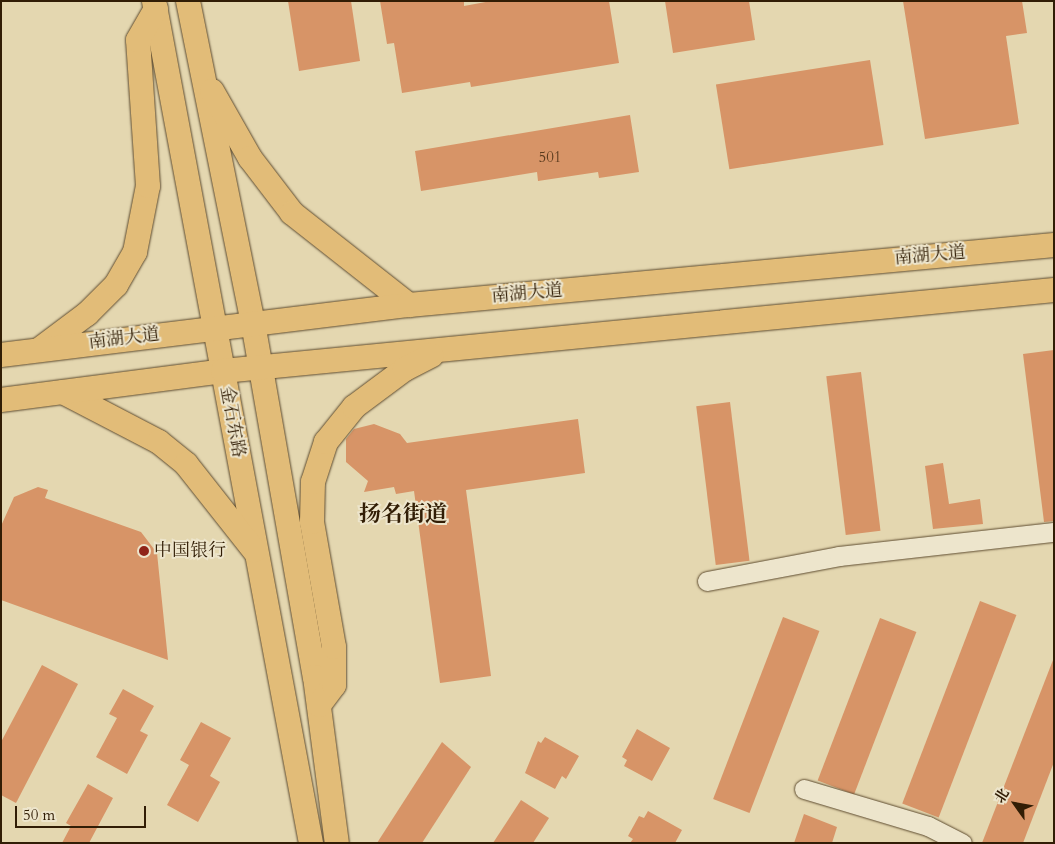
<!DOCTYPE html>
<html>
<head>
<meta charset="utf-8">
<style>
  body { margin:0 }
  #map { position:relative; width:1055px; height:844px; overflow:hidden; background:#e4d7b0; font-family:Cardo,"Noto Serif SC",serif }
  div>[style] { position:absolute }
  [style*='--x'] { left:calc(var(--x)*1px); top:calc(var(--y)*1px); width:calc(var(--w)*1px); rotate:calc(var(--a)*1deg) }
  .building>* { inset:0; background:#d79467; transform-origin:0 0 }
  .roads { filter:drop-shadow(0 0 1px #5e4c30) drop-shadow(0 0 1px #5e4c30) }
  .minor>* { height:19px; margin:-9.5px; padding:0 9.5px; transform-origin:9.5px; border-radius:9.5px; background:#ede5cc }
  .major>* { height:24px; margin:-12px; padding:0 12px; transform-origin:12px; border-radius:12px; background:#e2bc78 }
  .dots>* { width:14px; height:14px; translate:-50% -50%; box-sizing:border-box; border:2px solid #ede5cc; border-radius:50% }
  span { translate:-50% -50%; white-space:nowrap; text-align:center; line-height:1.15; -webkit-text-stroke:4px #ede5cc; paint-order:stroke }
  .number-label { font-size:15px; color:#5a3b1e }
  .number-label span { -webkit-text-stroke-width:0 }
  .street-label { font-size:18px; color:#311d05 }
  .poi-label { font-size:18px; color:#311d05 }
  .left { translate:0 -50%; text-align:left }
  .district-label { font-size:22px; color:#311d05; font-weight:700 }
  .frame { position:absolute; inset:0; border:2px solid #311d05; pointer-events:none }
  .north { position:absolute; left:990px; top:779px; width:50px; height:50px; -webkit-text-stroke:4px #ede5cc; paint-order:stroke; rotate:302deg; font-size:14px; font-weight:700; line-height:20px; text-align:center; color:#311d05 }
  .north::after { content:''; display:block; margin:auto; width:18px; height:22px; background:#311d05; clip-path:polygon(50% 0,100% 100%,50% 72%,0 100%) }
  .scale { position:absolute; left:15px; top:806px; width:131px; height:22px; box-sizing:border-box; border:2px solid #311d05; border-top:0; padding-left:6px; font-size:15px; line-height:18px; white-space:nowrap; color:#311d05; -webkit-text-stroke:4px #ede5cc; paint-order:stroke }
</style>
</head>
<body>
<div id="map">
  <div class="building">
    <div style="clip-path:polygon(288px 1px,351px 1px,360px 61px,299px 71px)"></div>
    <div style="clip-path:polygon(380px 1px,464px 1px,464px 6px,491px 1px,609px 1px,619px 63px,471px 87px,470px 82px,402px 93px,394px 43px,387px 44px)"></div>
    <div style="clip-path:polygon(665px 1px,749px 1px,755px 40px,673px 53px)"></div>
    <div style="clip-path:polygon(903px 1px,1022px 1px,1027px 33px,1006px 36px,1019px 124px,925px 139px)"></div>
    <div style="left:870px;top:60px;width:86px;height:156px;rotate:81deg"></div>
    <div style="clip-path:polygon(630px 115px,639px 172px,599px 178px,598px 172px,538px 181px,537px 172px,421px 191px,415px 151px)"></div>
    <div style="clip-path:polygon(1054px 350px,1054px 521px,1044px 522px,1023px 354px)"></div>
    <div style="left:861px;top:372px;width:160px;height:35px;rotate:83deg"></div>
    <div style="left:730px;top:402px;width:160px;height:34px;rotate:83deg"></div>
    <div style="clip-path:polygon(578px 419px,585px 473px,466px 490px,491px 676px,440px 683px,414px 491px,396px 494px,394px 487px,364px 492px,368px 481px,346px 462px,346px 439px,354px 429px,374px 424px,400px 434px,407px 443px)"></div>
    <div style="clip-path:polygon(943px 463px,949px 504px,980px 499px,983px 524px,933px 529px,925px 466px)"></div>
    <div style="clip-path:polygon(38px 487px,48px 490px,45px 498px,141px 532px,157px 553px,168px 660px,1px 600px,1px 526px,14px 497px)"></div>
    <div style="left:980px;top:601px;width:39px;height:217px;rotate:21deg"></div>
    <div style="left:783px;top:617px;width:39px;height:195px;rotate:21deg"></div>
    <div style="left:880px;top:618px;width:39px;height:174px;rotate:21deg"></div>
    <div style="clip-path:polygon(1053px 660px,1054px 762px,1023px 843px,982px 843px)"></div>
    <div style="clip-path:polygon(42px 665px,78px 684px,16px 803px,1px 795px,1px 742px)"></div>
    <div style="clip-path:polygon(123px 689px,154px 706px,140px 731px,148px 735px,127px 774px,96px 757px,117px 718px,109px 714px)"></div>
    <div style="clip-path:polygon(201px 722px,231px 738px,210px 776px,220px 782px,198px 822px,167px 805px,189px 765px,180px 760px)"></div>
    <div style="clip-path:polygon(637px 729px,670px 748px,652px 781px,624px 766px,627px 760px,622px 757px)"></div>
    <div style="clip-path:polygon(545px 737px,579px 756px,566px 779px,562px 776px,555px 789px,525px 773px,538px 741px,541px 743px)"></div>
    <div style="clip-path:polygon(442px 742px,471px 767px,422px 843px,377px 843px)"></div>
    <div style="clip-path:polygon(88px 784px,113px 798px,89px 843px,62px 843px,71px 826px,66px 823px)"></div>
    <div style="clip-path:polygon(521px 800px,549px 818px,533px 843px,493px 843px)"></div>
    <div style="clip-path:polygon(648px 811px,682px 830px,675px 843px,630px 843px,633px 839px,628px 836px,639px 816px,644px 818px)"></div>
    <div style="clip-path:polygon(804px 814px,837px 827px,832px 843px,794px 843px)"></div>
  </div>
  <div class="roads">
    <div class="minor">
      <div style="--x:707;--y:581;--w:134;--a:-10.7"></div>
      <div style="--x:839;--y:556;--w:216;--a:-6.4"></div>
      <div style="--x:804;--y:789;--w:129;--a:16.6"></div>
      <div style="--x:928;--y:826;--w:38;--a:27"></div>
    </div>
    <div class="major">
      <div style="--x:154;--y:1;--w:857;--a:79.44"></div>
      <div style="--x:188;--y:1;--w:328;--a:78.6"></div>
      <div style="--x:253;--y:323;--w:359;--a:80.1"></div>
      <div style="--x:315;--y:677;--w:167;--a:82.5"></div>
      <div style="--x:212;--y:91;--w:77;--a:60.4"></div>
      <div style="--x:250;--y:158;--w:69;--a:52.6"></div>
      <div style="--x:292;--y:213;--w:149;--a:38.2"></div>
      <div style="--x:40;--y:349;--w:59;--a:-36.7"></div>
      <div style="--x:87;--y:314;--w:41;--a:-45"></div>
      <div style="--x:116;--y:285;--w:38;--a:-60"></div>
      <div style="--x:135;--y:252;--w:67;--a:-78.9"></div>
      <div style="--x:148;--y:186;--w:146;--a:-93.9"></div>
      <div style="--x:138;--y:40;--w:36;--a:-60"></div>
      <div style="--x:1;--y:355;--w:411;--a:-7"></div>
      <div style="--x:409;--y:305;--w:648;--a:-5.31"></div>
      <div style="--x:63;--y:392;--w:108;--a:27.5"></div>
      <div style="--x:159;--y:442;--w:35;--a:39"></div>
      <div style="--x:186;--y:464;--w:110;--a:51.7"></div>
      <div style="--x:1;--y:400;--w:224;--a:-7.4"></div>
      <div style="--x:223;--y:371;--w:835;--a:-5.57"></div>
      <div style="--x:319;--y:705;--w:25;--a:-53"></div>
      <div style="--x:334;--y:685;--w:38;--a:-90"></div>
      <div style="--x:334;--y:647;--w:127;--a:-100"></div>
      <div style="--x:312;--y:522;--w:40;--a:-88.6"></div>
      <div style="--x:313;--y:482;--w:42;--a:-72"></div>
      <div style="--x:326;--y:442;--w:45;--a:-51.3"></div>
      <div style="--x:354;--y:407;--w:64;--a:-36.7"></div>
      <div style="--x:405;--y:369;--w:30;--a:-27"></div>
    </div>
  </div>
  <div class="dots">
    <div style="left:144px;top:551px;background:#8f2418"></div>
  </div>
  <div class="number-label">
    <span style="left:550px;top:158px">501</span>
  </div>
  <div class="street-label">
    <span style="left:930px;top:256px;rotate:-5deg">南湖大道</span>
    <span style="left:527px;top:294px;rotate:-5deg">南湖大道</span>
    <span style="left:124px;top:339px;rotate:-7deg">南湖大道</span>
    <span style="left:232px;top:422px;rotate:80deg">金石东路</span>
  </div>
  <div class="poi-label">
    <span class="left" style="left:154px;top:551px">中国银行</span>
  </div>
  <div class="district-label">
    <span style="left:403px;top:515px">扬名街道</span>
  </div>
  <div class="frame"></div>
  <div class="north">北</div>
  <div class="scale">50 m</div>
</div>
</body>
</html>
